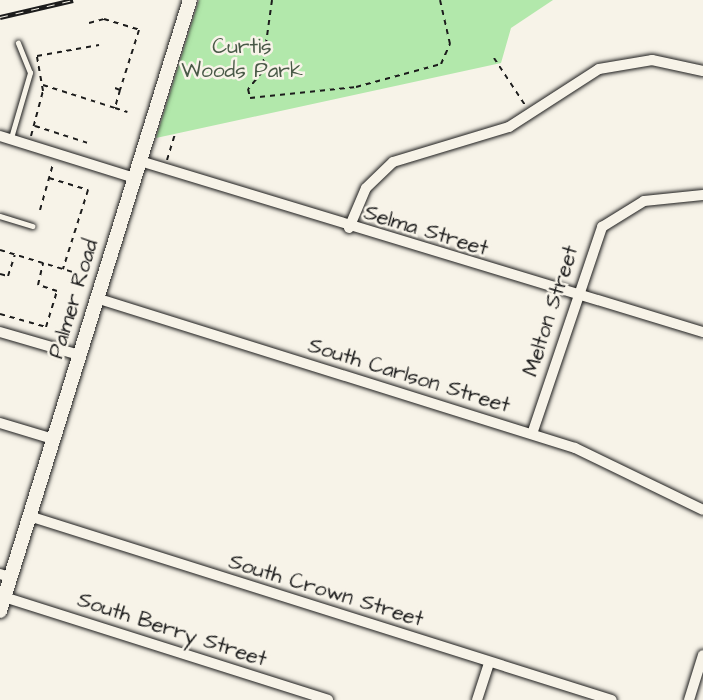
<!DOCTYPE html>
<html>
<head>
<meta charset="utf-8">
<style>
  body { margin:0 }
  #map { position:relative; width:703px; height:700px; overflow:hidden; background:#f7f3e8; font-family:"Architects Daughter",sans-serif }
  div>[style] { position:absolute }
  .green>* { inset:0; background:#b2e8ab }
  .path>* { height:2px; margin-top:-1px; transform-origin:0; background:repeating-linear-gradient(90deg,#1c1c1c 0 5px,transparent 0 10px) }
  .roads { filter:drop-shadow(0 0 2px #1c1c1c) drop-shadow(0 0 2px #1c1c1c) }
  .lane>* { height:4.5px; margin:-2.25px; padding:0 2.25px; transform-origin:2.25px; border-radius:2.25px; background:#f7f3e8 }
  .street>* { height:10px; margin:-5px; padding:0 5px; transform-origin:5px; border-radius:5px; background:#f7f3e8 }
  .secondary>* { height:14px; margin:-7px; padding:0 7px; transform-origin:7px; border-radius:7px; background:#f7f3e8 }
  .rail>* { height:5px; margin-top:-2.5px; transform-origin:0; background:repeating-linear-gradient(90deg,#f7f3e8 0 8px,#1c1c1c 0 16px); box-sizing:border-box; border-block:2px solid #1c1c1c }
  span { translate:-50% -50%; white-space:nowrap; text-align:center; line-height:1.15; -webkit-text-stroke:5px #f7f3e8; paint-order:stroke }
  .park-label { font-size:21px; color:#495947 }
  .street-label { font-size:21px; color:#1c1c1c }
</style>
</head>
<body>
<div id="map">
  <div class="green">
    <i style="clip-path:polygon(199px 0,553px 0,511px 28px,501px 63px,156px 138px)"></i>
  </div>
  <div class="path">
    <i style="left:272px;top:0;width:73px;rotate:97.9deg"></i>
    <i style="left:262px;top:72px;width:22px;rotate:129deg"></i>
    <i style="left:248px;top:89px;width:9px;rotate:77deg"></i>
    <i style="left:250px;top:98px;width:107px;rotate:-5.9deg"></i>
    <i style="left:356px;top:87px;width:88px;rotate:-15.1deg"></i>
    <i style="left:441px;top:64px;width:22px;rotate:-66deg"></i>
    <i style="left:450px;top:44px;width:45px;rotate:-102.8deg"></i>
    <i style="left:89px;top:23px;width:16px;rotate:-15deg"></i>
    <i style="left:104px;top:19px;width:37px;rotate:17deg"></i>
    <i style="left:139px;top:30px;width:63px;rotate:107.6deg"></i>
    <i style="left:494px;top:58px;width:56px;rotate:56.6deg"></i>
    <i style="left:43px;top:85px;width:76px;rotate:17.7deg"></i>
    <i style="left:115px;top:88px;width:5px;rotate:22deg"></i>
    <i style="left:120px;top:90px;width:19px;rotate:106deg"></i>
    <i style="left:115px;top:108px;width:13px;rotate:18deg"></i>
    <i style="left:35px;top:126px;width:56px;rotate:17.8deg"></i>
    <i style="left:31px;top:136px;width:47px;rotate:-75.1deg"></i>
    <i style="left:43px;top:91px;width:36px;rotate:-100deg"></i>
    <i style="left:37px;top:56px;width:63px;rotate:-10.1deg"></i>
    <i style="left:167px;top:160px;width:27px;rotate:-73deg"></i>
    <i style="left:49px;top:178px;width:41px;rotate:17.1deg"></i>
    <i style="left:88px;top:190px;width:83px;rotate:107.6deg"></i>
    <i style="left:40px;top:210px;width:48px;rotate:-74.2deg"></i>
    <i style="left:0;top:250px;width:79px;rotate:16.8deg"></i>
    <i style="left:0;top:274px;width:8px;rotate:14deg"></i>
    <i style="left:8px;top:276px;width:22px;rotate:-72deg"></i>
    <i style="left:0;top:314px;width:48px;rotate:15.8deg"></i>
    <i style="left:46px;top:327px;width:38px;rotate:-73deg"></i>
    <i style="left:57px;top:291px;width:20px;rotate:-162deg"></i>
    <i style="left:38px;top:285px;width:23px;rotate:-77deg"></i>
  </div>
  <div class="roads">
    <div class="lane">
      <i style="left:11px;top:138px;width:68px;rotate:-73.7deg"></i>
      <i style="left:30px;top:73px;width:32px;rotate:-112deg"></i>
      <i style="left:0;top:216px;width:34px;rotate:17deg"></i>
    </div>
    <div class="street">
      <i style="left:0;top:136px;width:141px;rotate:17.3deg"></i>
      <i style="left:140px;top:161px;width:588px;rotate:16.9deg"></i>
      <i style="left:349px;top:228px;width:43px;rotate:-67deg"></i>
      <i style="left:366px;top:188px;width:37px;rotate:-44deg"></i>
      <i style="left:393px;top:162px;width:121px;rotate:-16.8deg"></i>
      <i style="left:509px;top:127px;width:107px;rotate:-32.8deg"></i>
      <i style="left:599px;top:69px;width:54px;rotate:-9.6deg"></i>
      <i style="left:652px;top:60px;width:52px;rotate:12.2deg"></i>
      <i style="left:96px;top:298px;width:502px;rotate:17.39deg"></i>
      <i style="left:575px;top:448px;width:142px;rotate:25.8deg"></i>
      <i style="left:0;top:332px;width:82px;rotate:16.2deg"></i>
      <i style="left:0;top:423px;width:55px;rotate:16.8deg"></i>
      <i style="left:532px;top:434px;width:219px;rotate:-71.3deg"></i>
      <i style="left:602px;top:227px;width:49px;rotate:-31.8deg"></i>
      <i style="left:644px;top:201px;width:59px;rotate:-5.8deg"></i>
      <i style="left:29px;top:516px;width:611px;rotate:17.52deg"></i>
      <i style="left:0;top:574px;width:10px;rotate:17deg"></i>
      <i style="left:4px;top:597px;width:340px;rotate:17.6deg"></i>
      <i style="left:477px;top:700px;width:40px;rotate:-72deg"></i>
      <i style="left:689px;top:700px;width:47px;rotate:-72.7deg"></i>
    </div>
    <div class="secondary">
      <i style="left:0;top:611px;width:640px;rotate:-72.73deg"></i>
    </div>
  </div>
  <div class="rail">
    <i style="left:0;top:17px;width:75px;rotate:-13.1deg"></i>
  </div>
  <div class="park-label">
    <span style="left:242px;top:59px">Curtis<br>Woods Park</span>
  </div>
  <div class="street-label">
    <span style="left:426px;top:231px;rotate:17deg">Selma Street</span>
    <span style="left:74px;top:299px;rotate:-73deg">Palmer Road</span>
    <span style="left:551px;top:311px;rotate:-72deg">Melton Street</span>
    <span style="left:409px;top:376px;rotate:17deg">South Carlson Street</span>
    <span style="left:326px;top:591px;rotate:17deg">South Crown Street</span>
    <span style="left:172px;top:630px;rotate:18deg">South Berry Street</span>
  </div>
</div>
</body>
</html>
